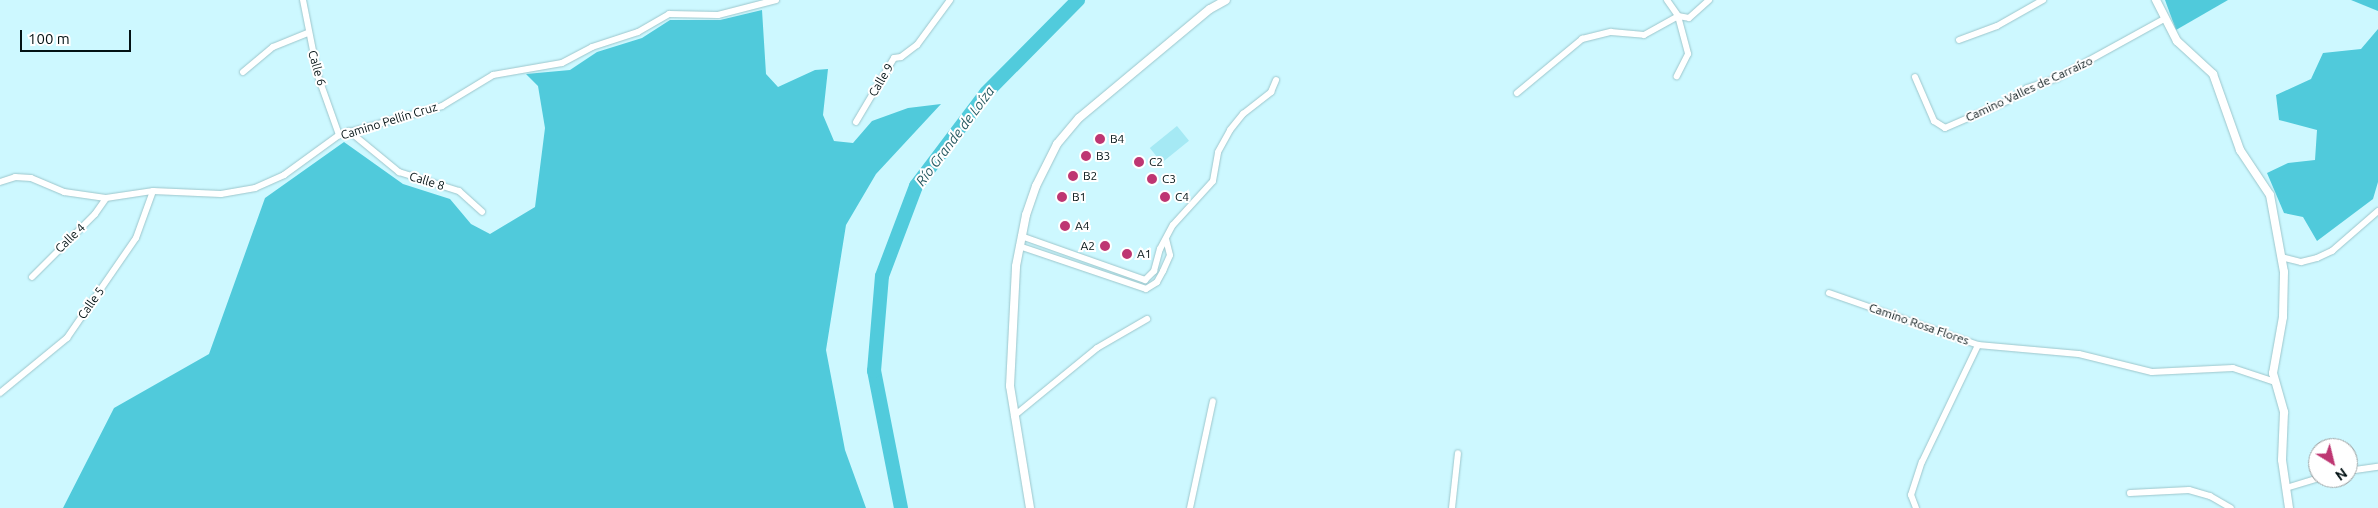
<!DOCTYPE html>
<html>
<head>
<meta charset="utf-8">
<style>
  body { margin:0 }
  #map { position:relative; width:2378px; height:508px; overflow:hidden; background:#cdf8ff; font-family:Ubuntu,sans-serif }
  div>[style] { position:absolute }
  .green>* { inset:0; background:#a5e9f4; transform-origin:0 0 }
  .forest>* { inset:0; background:#50cadb }
  .river>* { height:14px; margin:-7px; padding:0 7px; transform-origin:7px; border-radius:7px; background:#51cbdc }
  .roads { filter:drop-shadow(0 0 1px #9cc6cc) drop-shadow(0 0 1px #9cc6cc) }
  .minor>* { height:6px; margin:-3px; padding:0 3px; transform-origin:3px; border-radius:3px; background:#fff }
  .tertiary>* { height:8px; margin:-4px; padding:0 4px; transform-origin:4px; border-radius:4px; background:#fff }
  .dots>* { width:14px; height:14px; translate:-50% -50%; box-sizing:border-box; border:2px solid #fff; border-radius:50% }
  span { translate:-50% -50%; white-space:nowrap; text-align:center; line-height:1.15; -webkit-text-stroke:4px #fff; paint-order:stroke }
  .street-label { font-size:12px; color:#031214 }
  .poi-label { font-size:12px; color:#031214 }
  .left { translate:0 -50%; text-align:left }
  .right { translate:-100% -50%; text-align:right }
  .water-label { font-size:14px; color:#295c63; font-style:italic }
  .north { position:absolute; left:2308px; top:438px; width:50px; height:50px; box-sizing:border-box; background:#fff; border:1px solid #9aa0a1; border-radius:50%; rotate:144deg; font-size:14px; font-weight:700; line-height:20px; text-align:center; color:#031214 }
  .north::after { content:''; display:block; margin:auto; width:18px; height:22px; background:#be3672; clip-path:polygon(50% 0,100% 100%,50% 72%,0 100%) }
  .scale { position:absolute; left:20px; top:30px; width:111px; height:22px; box-sizing:border-box; border:2px solid #031214; border-top:0; padding-left:6px; font-size:15px; line-height:18px; white-space:nowrap; color:#031214; -webkit-text-stroke:4px #fff; paint-order:stroke }
</style>
</head>
<body>
<div id="map">
  <div class="green">
    <i style="left:1177px;top:126px;width:19px;height:35px;rotate:51deg"></i>
  </div>
  <div class="forest">
    <i style="clip-path:polygon(2165px 0,2228px 0,2176px 30px)"></i>
    <i style="clip-path:polygon(2351px 0,2378px 0,2378px 11px)"></i>
    <i style="clip-path:polygon(762px 10px,766px 74px,778px 87px,815px 70px,828px 69px,823px 115px,834px 141px,853px 143px,872px 121px,908px 108px,941px 104px,876px 174px,846px 225px,826px 350px,845px 450px,866px 508px,63px 508px,114px 408px,209px 354px,265px 198px,344px 142px,403px 184px,450px 199px,471px 224px,490px 234px,535px 207px,545px 128px,538px 86px,526px 74px,570px 70px,597px 52px,642px 38px,670px 20px,720px 20px)"></i>
    <i style="clip-path:polygon(2378px 29px,2378px 182px,2373px 199px,2317px 241px,2303px 217px,2284px 213px,2267px 173px,2288px 163px,2315px 160px,2317px 130px,2279px 120px,2276px 95px,2311px 79px,2323px 53px,2361px 49px)"></i>
  </div>
  <div class="river">
    <i style="left:901px;top:508px;width:140px;rotate:-101.1deg"></i>
    <i style="left:874px;top:371px;width:95px;rotate:-85.2deg"></i>
    <i style="left:882px;top:276px;width:96px;rotate:-69.3deg"></i>
    <i style="left:916px;top:186px;width:116px;rotate:-53deg"></i>
    <i style="left:986px;top:93px;width:131px;rotate:-45.3deg"></i>
  </div>
  <div class="roads">
    <div class="minor">
      <i style="left:303px;top:0;width:77px;rotate:78.8deg"></i>
      <i style="left:318px;top:76px;width:63px;rotate:70.4deg"></i>
      <i style="left:1667px;top:0;width:19px;rotate:55deg"></i>
      <i style="left:1678px;top:16px;width:39px;rotate:75deg"></i>
      <i style="left:1688px;top:54px;width:25px;rotate:117deg"></i>
      <i style="left:1678px;top:16px;width:11px;rotate:10deg"></i>
      <i style="left:1689px;top:18px;width:27px;rotate:-42deg"></i>
      <i style="left:1959px;top:40px;width:40px;rotate:-20.2deg"></i>
      <i style="left:1997px;top:26px;width:53px;rotate:-29.5deg"></i>
      <i style="left:243px;top:72px;width:39px;rotate:-40deg"></i>
      <i style="left:273px;top:47px;width:37px;rotate:-22deg"></i>
      <i style="left:1915px;top:77px;width:48px;rotate:66.6deg"></i>
      <i style="left:1934px;top:121px;width:13px;rotate:32deg"></i>
      <i style="left:1945px;top:128px;width:68px;rotate:-23.5deg"></i>
      <i style="left:2007px;top:101px;width:24px;rotate:-33deg"></i>
      <i style="left:2027px;top:88px;width:32px;rotate:-18deg"></i>
      <i style="left:2057px;top:78px;width:122px;rotate:-28.9deg"></i>
      <i style="left:1517px;top:93px;width:85px;rotate:-39.7deg"></i>
      <i style="left:1582px;top:39px;width:30px;rotate:-14deg"></i>
      <i style="left:1611px;top:32px;width:33px;rotate:5deg"></i>
      <i style="left:1644px;top:35px;width:39px;rotate:-29deg"></i>
      <i style="left:856px;top:122px;width:74px;rotate:-59.3deg"></i>
      <i style="left:894px;top:58px;width:7px;rotate:-8deg"></i>
      <i style="left:901px;top:57px;width:20px;rotate:-37deg"></i>
      <i style="left:917px;top:45px;width:56px;rotate:-53.7deg"></i>
      <i style="left:349px;top:131px;width:65px;rotate:39.4deg"></i>
      <i style="left:399px;top:172px;width:63px;rotate:17.6deg"></i>
      <i style="left:459px;top:191px;width:31px;rotate:42deg"></i>
      <i style="left:0;top:182px;width:16px;rotate:-18deg"></i>
      <i style="left:15px;top:177px;width:16px;rotate:4deg"></i>
      <i style="left:31px;top:178px;width:36px;rotate:23deg"></i>
      <i style="left:64px;top:192px;width:42px;rotate:8.1deg"></i>
      <i style="left:106px;top:198px;width:48px;rotate:-8.5deg"></i>
      <i style="left:153px;top:191px;width:68px;rotate:2.5deg"></i>
      <i style="left:221px;top:194px;width:35px;rotate:-10deg"></i>
      <i style="left:255px;top:188px;width:32px;rotate:-24deg"></i>
      <i style="left:284px;top:175px;width:68px;rotate:-36deg"></i>
      <i style="left:339px;top:135px;width:107px;rotate:-15.7deg"></i>
      <i style="left:442px;top:106px;width:60px;rotate:-31.3deg"></i>
      <i style="left:493px;top:75px;width:70px;rotate:-9.9deg"></i>
      <i style="left:562px;top:63px;width:34px;rotate:-28deg"></i>
      <i style="left:592px;top:47px;width:48px;rotate:-18.1deg"></i>
      <i style="left:638px;top:32px;width:36px;rotate:-30deg"></i>
      <i style="left:669px;top:14px;width:49px;rotate:1.2deg"></i>
      <i style="left:718px;top:15px;width:60px;rotate:-14.5deg"></i>
      <i style="left:1021px;top:236px;width:132px;rotate:19.5deg"></i>
      <i style="left:1145px;top:280px;width:13px;rotate:-45deg"></i>
      <i style="left:1154px;top:271px;width:23px;rotate:-75deg"></i>
      <i style="left:1160px;top:249px;width:27px;rotate:-62deg"></i>
      <i style="left:1173px;top:225px;width:59px;rotate:-47.7deg"></i>
      <i style="left:1213px;top:181px;width:29px;rotate:-80deg"></i>
      <i style="left:1218px;top:152px;width:25px;rotate:-61deg"></i>
      <i style="left:1230px;top:130px;width:21px;rotate:-51deg"></i>
      <i style="left:1243px;top:114px;width:36px;rotate:-38deg"></i>
      <i style="left:1271px;top:92px;width:13px;rotate:-67deg"></i>
      <i style="left:1019px;top:246px;width:134px;rotate:18.7deg"></i>
      <i style="left:1146px;top:289px;width:13px;rotate:-32deg"></i>
      <i style="left:1157px;top:282px;width:13px;rotate:-61deg"></i>
      <i style="left:1163px;top:271px;width:17px;rotate:-66deg"></i>
      <i style="left:1170px;top:255px;width:16px;rotate:-104deg"></i>
      <i style="left:2281px;top:257px;width:21px;rotate:14deg"></i>
      <i style="left:2301px;top:262px;width:16px;rotate:-14deg"></i>
      <i style="left:2317px;top:258px;width:17px;rotate:-25deg"></i>
      <i style="left:2332px;top:251px;width:61px;rotate:-41deg"></i>
      <i style="left:32px;top:277px;width:89px;rotate:-45deg"></i>
      <i style="left:95px;top:214px;width:19px;rotate:-55deg"></i>
      <i style="left:1829px;top:293px;width:158px;rotate:19.2deg"></i>
      <i style="left:1978px;top:345px;width:101px;rotate:5.1deg"></i>
      <i style="left:2079px;top:354px;width:75px;rotate:13.9deg"></i>
      <i style="left:2152px;top:372px;width:81px;rotate:-2.8deg"></i>
      <i style="left:2233px;top:368px;width:44px;rotate:18.4deg"></i>
      <i style="left:0;top:393px;width:87px;rotate:-39.4deg"></i>
      <i style="left:67px;top:338px;width:121px;rotate:-55.4deg"></i>
      <i style="left:136px;top:238px;width:50px;rotate:-70.1deg"></i>
      <i style="left:1014px;top:416px;width:107px;rotate:-39.3deg"></i>
      <i style="left:1097px;top:348px;width:58px;rotate:-30.1deg"></i>
      <i style="left:2348px;top:471px;width:30px;rotate:-8deg"></i>
      <i style="left:2286px;top:488px;width:34px;rotate:-17deg"></i>
      <i style="left:2130px;top:493px;width:59px;rotate:-2.9deg"></i>
      <i style="left:2189px;top:490px;width:22px;rotate:16deg"></i>
      <i style="left:2210px;top:496px;width:24px;rotate:30deg"></i>
      <i style="left:1190px;top:508px;width:109px;rotate:-77.9deg"></i>
      <i style="left:1452px;top:508px;width:55px;rotate:-83.8deg"></i>
      <i style="left:1916px;top:508px;width:14px;rotate:-111deg"></i>
      <i style="left:1911px;top:495px;width:35px;rotate:-72deg"></i>
      <i style="left:1922px;top:462px;width:130px;rotate:-64.4deg"></i>
    </div>
    <div class="tertiary">
      <i style="left:2156px;top:0;width:46px;rotate:62.9deg"></i>
      <i style="left:2177px;top:41px;width:49px;rotate:42.5deg"></i>
      <i style="left:2213px;top:74px;width:81px;rotate:70.4deg"></i>
      <i style="left:2240px;top:150px;width:54px;rotate:56.3deg"></i>
      <i style="left:2270px;top:195px;width:78px;rotate:79.7deg"></i>
      <i style="left:2284px;top:272px;width:45px;rotate:91.3deg"></i>
      <i style="left:2283px;top:317px;width:57px;rotate:100.1deg"></i>
      <i style="left:2273px;top:373px;width:41px;rotate:74.2deg"></i>
      <i style="left:2284px;top:412px;width:48px;rotate:92.4deg"></i>
      <i style="left:2282px;top:460px;width:49px;rotate:81.7deg"></i>
      <i style="left:1030px;top:508px;width:124px;rotate:-99.3deg"></i>
      <i style="left:1010px;top:386px;width:120px;rotate:-87.1deg"></i>
      <i style="left:1016px;top:266px;width:52px;rotate:-78.9deg"></i>
      <i style="left:1026px;top:215px;width:31px;rotate:-71deg"></i>
      <i style="left:1036px;top:186px;width:47px;rotate:-63.4deg"></i>
      <i style="left:1057px;top:144px;width:34px;rotate:-50deg"></i>
      <i style="left:1079px;top:118px;width:170px;rotate:-39.8deg"></i>
      <i style="left:1210px;top:9px;width:18px;rotate:-29deg"></i>
    </div>
  </div>
  <div class="dots">
    <i style="left:1100px;top:139px;background:#be3672"></i>
    <i style="left:1086px;top:156px;background:#be3672"></i>
    <i style="left:1139px;top:162px;background:#be3672"></i>
    <i style="left:1073px;top:176px;background:#be3672"></i>
    <i style="left:1152px;top:179px;background:#be3672"></i>
    <i style="left:1062px;top:197px;background:#be3672"></i>
    <i style="left:1165px;top:197px;background:#be3672"></i>
    <i style="left:1065px;top:226px;background:#be3672"></i>
    <i style="left:1105px;top:246px;background:#be3672"></i>
    <i style="left:1127px;top:254px;background:#be3672"></i>
  </div>
  <div class="street-label">
    <span style="left:317px;top:68px;rotate:74deg">Calle 6</span>
    <span style="left:881px;top:80px;rotate:-59deg">Calle 9</span>
    <span style="left:2029px;top:89px;rotate:-25deg">Camino Valles de Carraízo</span>
    <span style="left:389px;top:121px;rotate:-17deg">Camino Pellín Cruz</span>
    <span style="left:427px;top:181px;rotate:17deg">Calle 8</span>
    <span style="left:70px;top:238px;rotate:-44deg">Calle 4</span>
    <span style="left:91px;top:303px;rotate:-55deg">Calle 5</span>
    <span style="left:1919px;top:324px;rotate:19deg">Camino Rosa Flores</span>
  </div>
  <div class="poi-label">
    <span class="left" style="left:1110px;top:139px">B4</span>
    <span class="left" style="left:1096px;top:156px">B3</span>
    <span class="left" style="left:1149px;top:162px">C2</span>
    <span class="left" style="left:1083px;top:176px">B2</span>
    <span class="left" style="left:1162px;top:179px">C3</span>
    <span class="left" style="left:1072px;top:197px">B1</span>
    <span class="left" style="left:1175px;top:197px">C4</span>
    <span class="left" style="left:1075px;top:226px">A4</span>
    <span class="right" style="left:1095px;top:246px">A2</span>
    <span class="left" style="left:1137px;top:254px">A1</span>
  </div>
  <div class="water-label">
    <span style="left:955px;top:136px;rotate:-53deg">Río Grande de Loíza</span>
  </div>
  <div class="north">N</div>
  <div class="scale">100 m</div>
</div>
</body>
</html>
